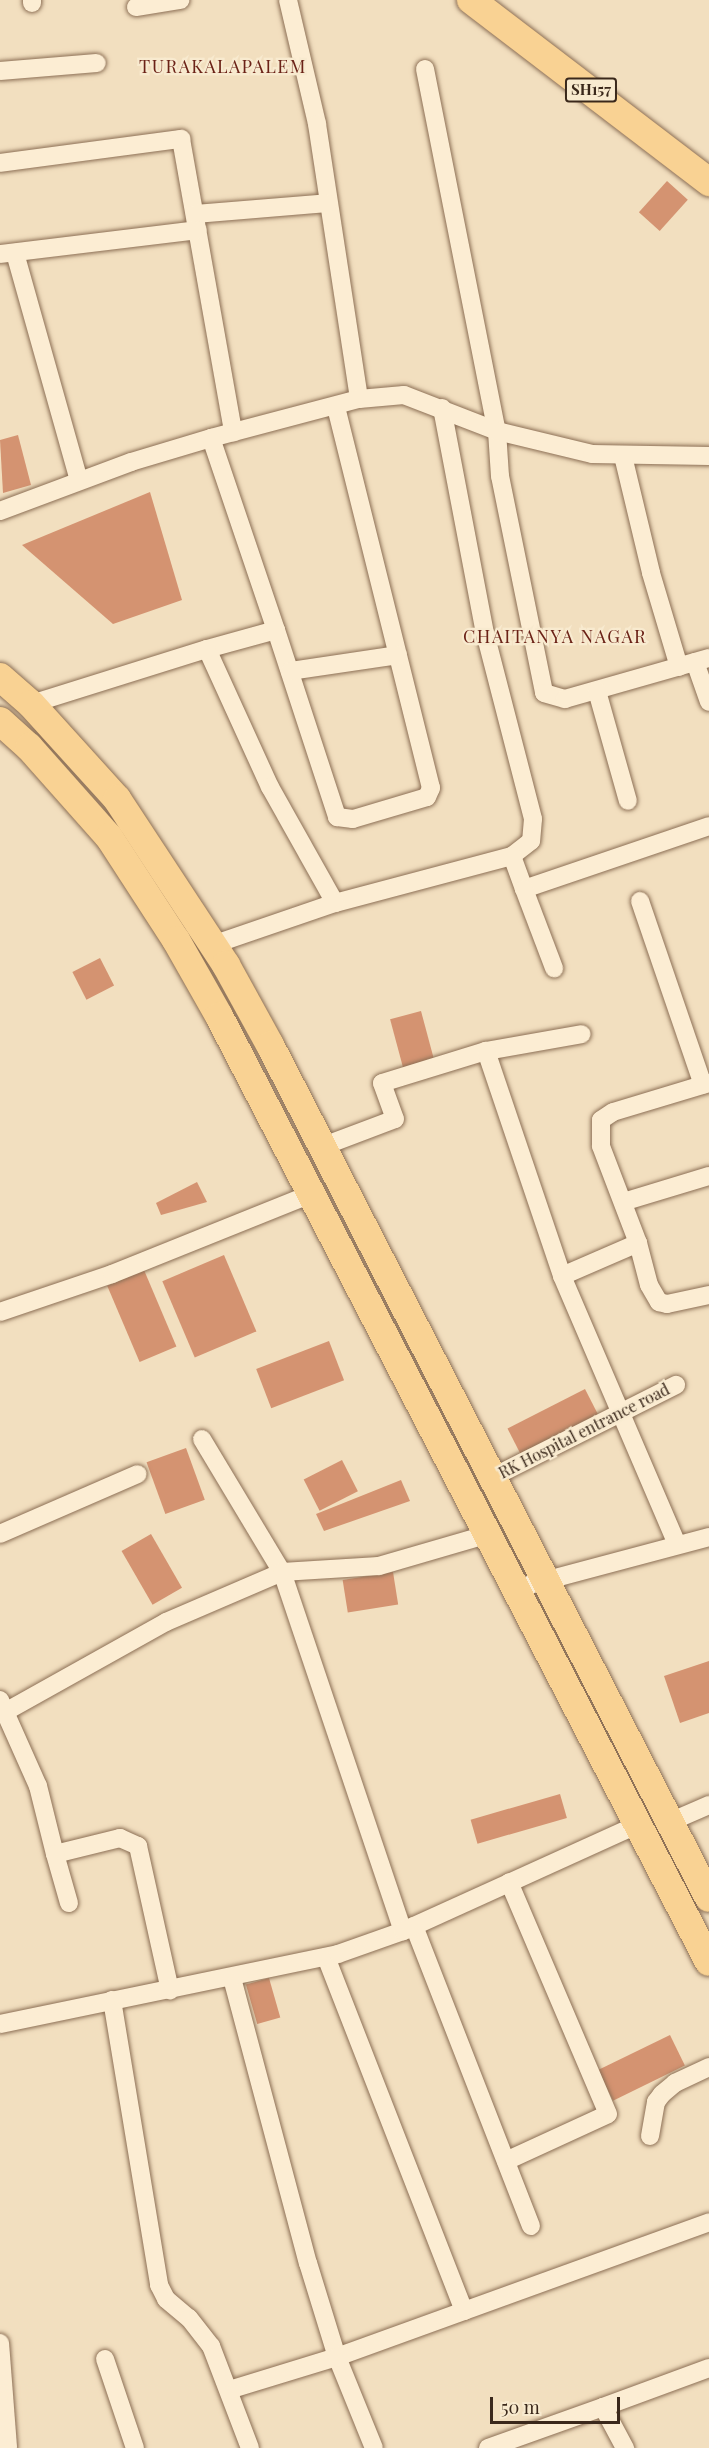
<!DOCTYPE html>
<html>
<head>
<meta charset="utf-8">
<style>
  body { margin:0 }
  #map { position:relative; width:709px; height:2448px; overflow:hidden; background:#f2dfbf; font-family:"Playfair Display",serif }
  div>[style] { position:absolute }
  .building>* { inset:0; background:#d49371; transform-origin:0 0 }
  .roads { filter:drop-shadow(0 0 2px #8c6f55) drop-shadow(0 0 2px #8c6f55) }
  .minor>* { height:18px; margin:-9px; padding:0 9px; transform-origin:9px; border-radius:9px; background:#fcedd3 }
  .primary>* { height:28px; margin:-14px; padding:0 14px; transform-origin:14px; border-radius:14px; background:#f9d293 }
  span { translate:-50% -50%; white-space:nowrap; text-align:center; line-height:1.15; -webkit-text-stroke:4.5px #f8eacf; paint-order:stroke }
  .shield-label span { padding:2px 4px; background:#f8eacf; border:2px solid; border-radius:4px; -webkit-text-stroke-width:0 }
  .shield-label { font-size:15px; color:#3a281b; font-weight:700 }
  .street-label { font-size:16px; color:#3a281b }
  .neighbourhood-label { font-size:18px; color:#6b2217; letter-spacing:1.5px }
  .scale { position:absolute; left:490px; top:2397px; width:130px; height:27px; box-sizing:border-box; border:3px solid #3a281b; border-top:0; padding-left:8px; font-size:18px; line-height:21px; white-space:nowrap; color:#3a281b; -webkit-text-stroke:4px #f8eacf; paint-order:stroke }
</style>
</head>
<body>
<div id="map">
  <div class="building">
    <i style="left:667px;top:181px;width:28px;height:42px;rotate:42deg"></i>
    <i style="clip-path:polygon(18px 435px,31px 485px,3px 493px,0 440px)"></i>
    <i style="clip-path:polygon(150px 492px,182px 600px,113px 624px,22px 545px)"></i>
    <i style="left:100px;top:958px;width:31px;height:31px;rotate:63deg"></i>
    <i style="left:421px;top:1011px;width:57px;height:32px;rotate:75deg"></i>
    <i style="clip-path:polygon(197px 1182px,207px 1202px,161px 1215px,156px 1203px)"></i>
    <i style="left:224px;top:1255px;width:83px;height:67px;rotate:67deg"></i>
    <i style="left:144px;top:1270px;width:83px;height:40px;rotate:67deg"></i>
    <i style="left:329px;top:1341px;width:42px;height:78px;rotate:69deg"></i>
    <i style="left:585px;top:1389px;width:31px;height:87px;rotate:63deg"></i>
    <i style="left:186px;top:1448px;width:55px;height:42px;rotate:70deg"></i>
    <i style="left:342px;top:1460px;width:35px;height:43px;rotate:63deg"></i>
    <i style="clip-path:polygon(401px 1480px,410px 1501px,324px 1531px,316px 1514px)"></i>
    <i style="left:151px;top:1534px;width:62px;height:34px;rotate:60deg"></i>
    <i style="left:393px;top:1572px;width:33px;height:51px;rotate:81deg"></i>
    <i style="clip-path:polygon(709px 1661px,709px 1713px,680px 1723px,664px 1676px)"></i>
    <i style="left:560px;top:1794px;width:25px;height:93px;rotate:74deg"></i>
    <i style="left:269px;top:1978px;width:41px;height:24px;rotate:74deg"></i>
    <i style="left:670px;top:2035px;width:34px;height:80px;rotate:64deg"></i>
  </div>
  <div class="roads">
    <div class="minor">
      <i style="left:32px;top:0;width:3px;rotate:90deg"></i>
      <i style="left:288px;top:0;width:127px;rotate:76.8deg"></i>
      <i style="left:317px;top:124px;width:278px;rotate:81.3deg"></i>
      <i style="left:136px;top:7px;width:45px;rotate:-9deg"></i>
      <i style="left:425px;top:69px;width:369px;rotate:78.8deg"></i>
      <i style="left:497px;top:431px;width:45px;rotate:86.2deg"></i>
      <i style="left:500px;top:476px;width:221px;rotate:78.5deg"></i>
      <i style="left:544px;top:693px;width:22px;rotate:16deg"></i>
      <i style="left:565px;top:699px;width:150px;rotate:-15.9deg"></i>
      <i style="left:0;top:71px;width:97px;rotate:-4.7deg"></i>
      <i style="left:0;top:163px;width:183px;rotate:-7.6deg"></i>
      <i style="left:181px;top:139px;width:298px;rotate:79.9deg"></i>
      <i style="left:195px;top:214px;width:133px;rotate:-4.7deg"></i>
      <i style="left:15px;top:253px;width:236px;rotate:74.3deg"></i>
      <i style="left:0;top:254px;width:199px;rotate:-6.9deg"></i>
      <i style="left:442px;top:408px;width:229px;rotate:79.2deg"></i>
      <i style="left:485px;top:633px;width:192px;rotate:75.5deg"></i>
      <i style="left:533px;top:819px;width:22px;rotate:95deg"></i>
      <i style="left:531px;top:841px;width:24px;rotate:142deg"></i>
      <i style="left:211px;top:438px;width:153px;rotate:-14.8deg"></i>
      <i style="left:359px;top:399px;width:45px;rotate:-5.1deg"></i>
      <i style="left:404px;top:395px;width:100px;rotate:21.2deg"></i>
      <i style="left:497px;top:431px;width:98px;rotate:13.6deg"></i>
      <i style="left:592px;top:454px;width:117px;rotate:1deg"></i>
      <i style="left:623px;top:456px;width:120px;rotate:76.5deg"></i>
      <i style="left:651px;top:573px;width:98px;rotate:73.4deg"></i>
      <i style="left:0;top:511px;width:140px;rotate:-20.5deg"></i>
      <i style="left:131px;top:462px;width:84px;rotate:-16.7deg"></i>
      <i style="left:211px;top:438px;width:203px;rotate:71.3deg"></i>
      <i style="left:276px;top:630px;width:72px;rotate:164.6deg"></i>
      <i style="left:207px;top:649px;width:152px;rotate:65.5deg"></i>
      <i style="left:270px;top:787px;width:133px;rotate:60.7deg"></i>
      <i style="left:335px;top:903px;width:183px;rotate:-14.9deg"></i>
      <i style="left:512px;top:856px;width:35px;rotate:70deg"></i>
      <i style="left:524px;top:889px;width:195px;rotate:-18.8deg"></i>
      <i style="left:276px;top:630px;width:197px;rotate:71.9deg"></i>
      <i style="left:337px;top:817px;width:16px;rotate:7deg"></i>
      <i style="left:353px;top:819px;width:77px;rotate:-16.6deg"></i>
      <i style="left:427px;top:797px;width:10px;rotate:-66deg"></i>
      <i style="left:431px;top:788px;width:394px;rotate:-104deg"></i>
      <i style="left:695px;top:662px;width:42px;rotate:70.7deg"></i>
      <i style="left:290px;top:671px;width:109px;rotate:-8.4deg"></i>
      <i style="left:597px;top:691px;width:114px;rotate:74.3deg"></i>
      <i style="left:31px;top:704px;width:184px;rotate:-17.4deg"></i>
      <i style="left:524px;top:889px;width:85px;rotate:69.2deg"></i>
      <i style="left:640px;top:901px;width:194px;rotate:71.1deg"></i>
      <i style="left:212px;top:945px;width:130px;rotate:-18.9deg"></i>
      <i style="left:486px;top:1051px;width:97px;rotate:-10deg"></i>
      <i style="left:321px;top:1147px;width:79px;rotate:-20.7deg"></i>
      <i style="left:395px;top:1119px;width:38px;rotate:-110deg"></i>
      <i style="left:382px;top:1083px;width:109px;rotate:-17.1deg"></i>
      <i style="left:486px;top:1051px;width:237px;rotate:71.3deg"></i>
      <i style="left:562px;top:1276px;width:83px;rotate:-23.5deg"></i>
      <i style="left:638px;top:1243px;width:43px;rotate:75.3deg"></i>
      <i style="left:649px;top:1285px;width:20px;rotate:60deg"></i>
      <i style="left:659px;top:1302px;width:8px;rotate:14deg"></i>
      <i style="left:667px;top:1304px;width:43px;rotate:-12.1deg"></i>
      <i style="left:623px;top:1202px;width:90px;rotate:-16.8deg"></i>
      <i style="left:638px;top:1243px;width:104px;rotate:-110.9deg"></i>
      <i style="left:601px;top:1146px;width:26px;rotate:-90deg"></i>
      <i style="left:601px;top:1120px;width:14px;rotate:-34deg"></i>
      <i style="left:613px;top:1112px;width:100px;rotate:-16.8deg"></i>
      <i style="left:562px;top:1276px;width:292px;rotate:66.8deg"></i>
      <i style="left:0;top:1312px;width:118px;rotate:-18.7deg"></i>
      <i style="left:112px;top:1274px;width:214px;rotate:-21.9deg"></i>
      <i style="left:202px;top:1439px;width:155px;rotate:59deg"></i>
      <i style="left:282px;top:1572px;width:379px;rotate:71.4deg"></i>
      <i style="left:493px;top:1477px;width:205px;rotate:-26.7deg"></i>
      <i style="left:0;top:1534px;width:150px;rotate:-23.5deg"></i>
      <i style="left:514px;top:1589px;width:202px;rotate:-14.9deg"></i>
      <i style="left:0;top:1700px;width:13px;rotate:67deg"></i>
      <i style="left:5px;top:1712px;width:184px;rotate:-29.2deg"></i>
      <i style="left:166px;top:1622px;width:126px;rotate:-23.3deg"></i>
      <i style="left:282px;top:1572px;width:97px;rotate:-3.5deg"></i>
      <i style="left:379px;top:1566px;width:115px;rotate:-16.2deg"></i>
      <i style="left:5px;top:1712px;width:81px;rotate:66deg"></i>
      <i style="left:38px;top:1786px;width:70px;rotate:76deg"></i>
      <i style="left:55px;top:1854px;width:67px;rotate:-13.8deg"></i>
      <i style="left:120px;top:1838px;width:20px;rotate:24deg"></i>
      <i style="left:138px;top:1846px;width:148px;rotate:77.5deg"></i>
      <i style="left:670px;top:1822px;width:43px;rotate:-23.6deg"></i>
      <i style="left:55px;top:1854px;width:51px;rotate:74.1deg"></i>
      <i style="left:414px;top:1926px;width:322px;rotate:68.7deg"></i>
      <i style="left:326px;top:1957px;width:380px;rotate:68.7deg"></i>
      <i style="left:232px;top:1978px;width:295px;rotate:75.1deg"></i>
      <i style="left:308px;top:2263px;width:98px;rotate:72.9deg"></i>
      <i style="left:337px;top:2357px;width:98px;rotate:67.9deg"></i>
      <i style="left:112px;top:2000px;width:289px;rotate:80.6deg"></i>
      <i style="left:159px;top:2285px;width:16px;rotate:63deg"></i>
      <i style="left:166px;top:2299px;width:30px;rotate:40deg"></i>
      <i style="left:189px;top:2318px;width:36px;rotate:52deg"></i>
      <i style="left:211px;top:2346px;width:109px;rotate:69.1deg"></i>
      <i style="left:0;top:2024px;width:345px;rotate:-11.7deg"></i>
      <i style="left:338px;top:1954px;width:69px;rotate:-19.5deg"></i>
      <i style="left:403px;top:1931px;width:257px;rotate:-24.4deg"></i>
      <i style="left:650px;top:2136px;width:35px;rotate:-80deg"></i>
      <i style="left:656px;top:2102px;width:10px;rotate:-53deg"></i>
      <i style="left:662px;top:2094px;width:17px;rotate:-40deg"></i>
      <i style="left:675px;top:2083px;width:38px;rotate:-25deg"></i>
      <i style="left:506px;top:2161px;width:112px;rotate:-24.7deg"></i>
      <i style="left:608px;top:2114px;width:252px;rotate:-113.1deg"></i>
      <i style="left:0;top:2343px;width:105px;rotate:85.6deg"></i>
      <i style="left:105px;top:2359px;width:94px;rotate:71.4deg"></i>
      <i style="left:229px;top:2390px;width:113px;rotate:-17deg"></i>
      <i style="left:337px;top:2357px;width:396px;rotate:-19.9deg"></i>
      <i style="left:603px;top:2407px;width:113px;rotate:-20.2deg"></i>
      <i style="left:488px;top:2448px;width:122px;rotate:-19.6deg"></i>
      <i style="left:603px;top:2407px;width:47px;rotate:61.8deg"></i>
    </div>
    <div class="primary">
      <i style="left:471px;top:0;width:300px;rotate:37.4deg"></i>
      <i style="left:0;top:677px;width:41px;rotate:41.1deg"></i>
      <i style="left:31px;top:704px;width:128px;rotate:47.8deg"></i>
      <i style="left:117px;top:799px;width:199px;rotate:56.7deg"></i>
      <i style="left:226px;top:965px;width:91px;rotate:61.2deg"></i>
      <i style="left:270px;top:1045px;width:959px;rotate:62.77deg"></i>
      <i style="left:0;top:721px;width:39px;rotate:42deg"></i>
      <i style="left:29px;top:747px;width:120px;rotate:48.4deg"></i>
      <i style="left:109px;top:837px;width:123px;rotate:57deg"></i>
      <i style="left:176px;top:940px;width:87px;rotate:60.5deg"></i>
      <i style="left:219px;top:1016px;width:1065px;rotate:62.62deg"></i>
    </div>
  </div>
  <div class="shield-label">
    <span style="left:591px;top:90px">SH157</span>
  </div>
  <div class="street-label">
    <span style="left:584px;top:1431px;rotate:-27deg">RK Hospital entrance road</span>
  </div>
  <div class="neighbourhood-label">
    <span style="left:223px;top:66px">TURAKALAPALEM</span>
    <span style="left:555px;top:636px">CHAITANYA NAGAR</span>
  </div>
  <div class="scale">50 m</div>
</div>
</body>
</html>
